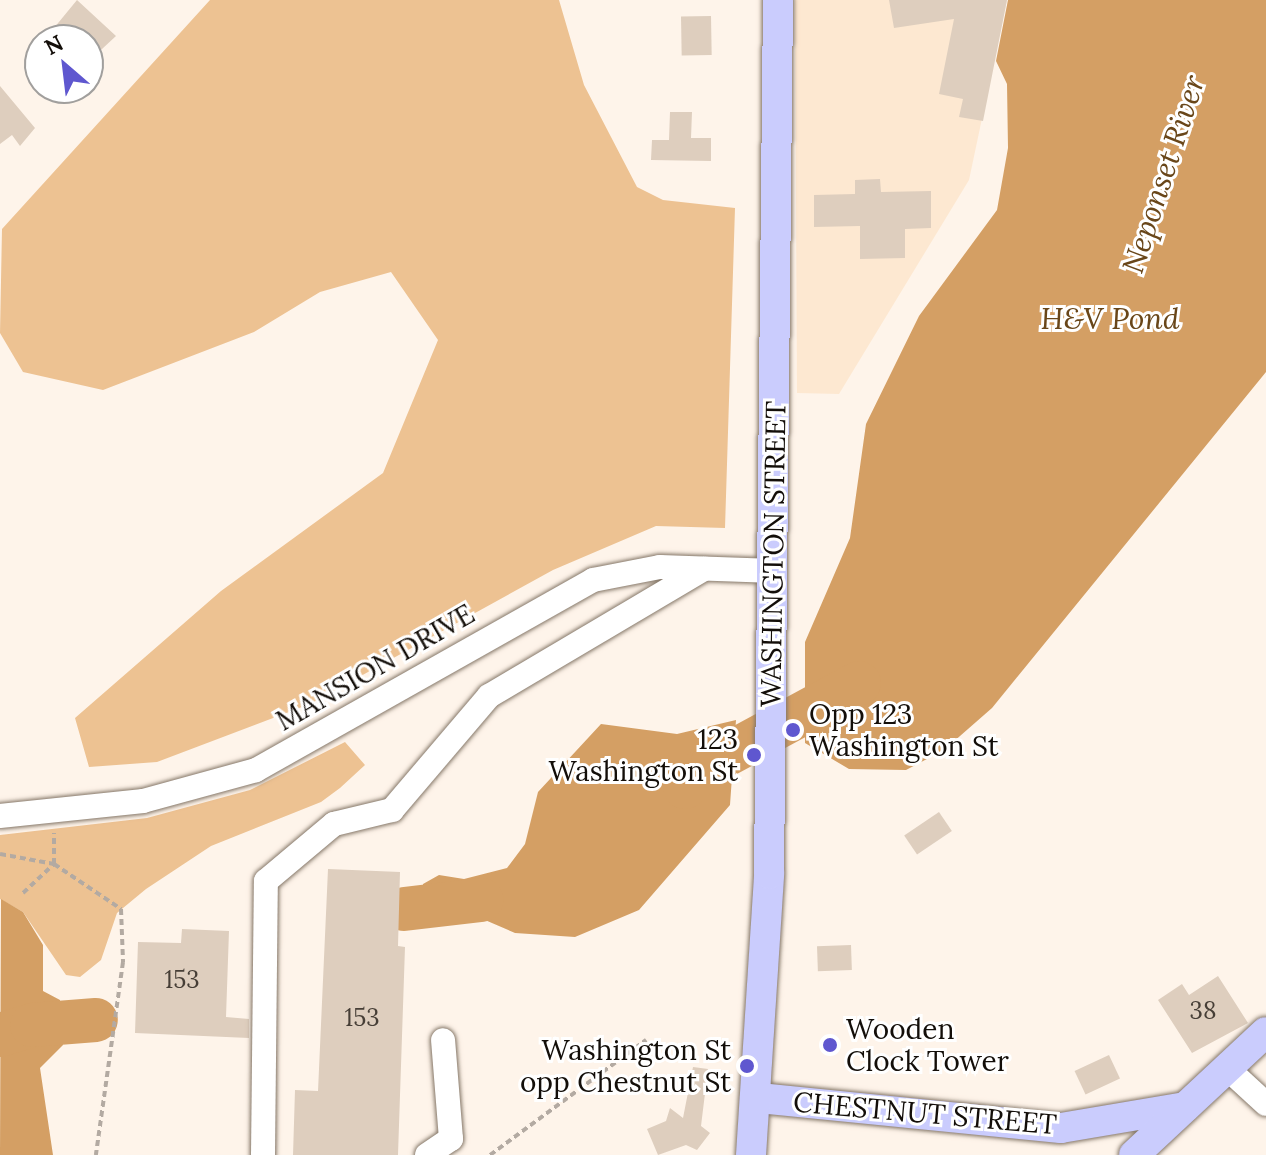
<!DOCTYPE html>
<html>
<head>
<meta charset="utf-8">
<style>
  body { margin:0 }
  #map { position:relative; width:1266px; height:1155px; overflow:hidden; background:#fef4ea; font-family:Lora,serif }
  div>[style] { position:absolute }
  .built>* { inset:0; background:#fde8d1 }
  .green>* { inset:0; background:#edc292 }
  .water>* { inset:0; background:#d49f64 }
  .river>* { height:44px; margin:-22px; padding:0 22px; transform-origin:22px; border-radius:22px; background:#d49f64 }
  .building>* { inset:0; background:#decebe; transform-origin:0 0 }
  .path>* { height:4px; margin-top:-2px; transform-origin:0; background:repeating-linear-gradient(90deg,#b3aaa2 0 6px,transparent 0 10px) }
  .roads { filter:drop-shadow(0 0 2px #857768) drop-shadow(0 0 2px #857768) }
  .minor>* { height:24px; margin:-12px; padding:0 12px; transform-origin:12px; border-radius:12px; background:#fff }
  .major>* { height:30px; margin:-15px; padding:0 15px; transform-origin:15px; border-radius:15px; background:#caccfd }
  .dots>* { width:22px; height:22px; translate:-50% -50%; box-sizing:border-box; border:4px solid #fff; border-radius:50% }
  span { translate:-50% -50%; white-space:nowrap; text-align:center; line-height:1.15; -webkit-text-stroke:6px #fff; paint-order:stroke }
  .number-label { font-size:24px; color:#463e36 }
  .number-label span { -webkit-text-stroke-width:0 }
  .street-label { font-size:28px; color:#130e09 }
  .poi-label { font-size:28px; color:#130e09 }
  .left { translate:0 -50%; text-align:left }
  .right { translate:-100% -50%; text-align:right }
  .water-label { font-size:30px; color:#694619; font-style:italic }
  .north { position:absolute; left:24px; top:24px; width:80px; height:80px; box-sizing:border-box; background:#fff; border:2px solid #a19f9d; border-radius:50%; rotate:332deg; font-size:22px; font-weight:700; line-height:32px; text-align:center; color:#130e09 }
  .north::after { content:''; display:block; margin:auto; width:28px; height:36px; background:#5f57cf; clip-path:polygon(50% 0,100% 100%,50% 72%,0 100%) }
</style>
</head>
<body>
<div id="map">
  <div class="built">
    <i style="clip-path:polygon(795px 0,1007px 0,969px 180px,839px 394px,797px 393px)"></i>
  </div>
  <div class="green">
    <i style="clip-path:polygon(210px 0,559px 0,584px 85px,637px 187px,663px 200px,735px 208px,725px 528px,656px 526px,553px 570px,310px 704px,157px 762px,89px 767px,75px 718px,221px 591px,383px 473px,438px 340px,391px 272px,320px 292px,254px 332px,103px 390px,23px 372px,0 333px,2px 229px)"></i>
    <i style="clip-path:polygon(345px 742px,365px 765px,340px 788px,321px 802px,211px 846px,146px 889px,117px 913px,101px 960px,80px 977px,66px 975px,23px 912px,0 899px,0 835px,147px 818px,250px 790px)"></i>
  </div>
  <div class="water">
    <i style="clip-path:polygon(1008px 0,1266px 0,1266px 372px,992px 708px,944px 750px,906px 770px,849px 769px,805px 743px,805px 642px,850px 538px,866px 424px,919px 316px,997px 210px,1008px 148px,1007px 84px,996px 61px)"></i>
    <i style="clip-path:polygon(736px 720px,730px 805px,639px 910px,575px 937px,515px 933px,464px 911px,422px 928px,423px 884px,439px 875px,464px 879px,507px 868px,525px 844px,538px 792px,601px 724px,677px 734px)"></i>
    <i style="clip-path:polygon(1px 899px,23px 912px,43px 945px,43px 991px,60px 1000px,63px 1045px,40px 1068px,53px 1155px,0 1155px)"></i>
  </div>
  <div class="river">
    <i style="left:685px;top:787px;width:38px;rotate:-42deg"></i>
    <i style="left:713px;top:762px;width:166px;rotate:-28.4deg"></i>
    <i style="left:404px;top:909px;width:78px;rotate:-6.7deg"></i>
    <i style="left:0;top:1035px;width:34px;rotate:-17deg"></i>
    <i style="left:32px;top:1025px;width:64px;rotate:-4.5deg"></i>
  </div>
  <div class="building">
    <i style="clip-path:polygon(77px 0,116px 36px,88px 62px,88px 40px,65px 40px,54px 28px)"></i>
    <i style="clip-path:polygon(889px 0,1007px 0,983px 121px,959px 117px,963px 99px,939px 94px,954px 19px,894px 28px)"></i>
    <i style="left:711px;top:16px;width:39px;height:30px;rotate:89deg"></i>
    <i style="clip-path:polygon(0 86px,35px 128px,20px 146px,12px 135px,0 144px)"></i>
    <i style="clip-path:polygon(670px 112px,692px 112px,691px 138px,711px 138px,711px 161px,651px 160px,652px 140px,669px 140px)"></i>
    <i style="clip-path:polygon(880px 179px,881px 192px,931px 191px,931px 228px,905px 229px,905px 258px,860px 259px,860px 226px,814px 227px,814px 195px,855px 194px,855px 180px)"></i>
    <i style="left:939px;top:812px;width:23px;height:42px;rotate:56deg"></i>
    <i style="clip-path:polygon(328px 869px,400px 872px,398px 946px,405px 947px,398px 1155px,293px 1155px,295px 1090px,318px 1091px)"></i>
    <i style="clip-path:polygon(182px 929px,229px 931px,226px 1017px,249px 1019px,249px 1038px,135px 1033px,138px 942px,181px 943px)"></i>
    <i style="left:851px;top:945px;width:25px;height:34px;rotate:88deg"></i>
    <i style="clip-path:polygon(1218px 976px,1248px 1023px,1192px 1053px,1158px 1000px,1182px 984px,1189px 995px)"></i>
    <i style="left:1109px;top:1055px;width:26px;height:38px;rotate:65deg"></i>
    <i style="clip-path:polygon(693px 1067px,708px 1069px,701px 1126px,710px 1133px,697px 1150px,686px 1145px,658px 1155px,647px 1129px,666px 1121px,670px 1108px,683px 1118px)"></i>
  </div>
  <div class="path">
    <i style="left:0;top:854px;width:55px;rotate:10.5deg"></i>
    <i style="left:54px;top:864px;width:81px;rotate:33.9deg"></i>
    <i style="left:121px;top:909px;width:53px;rotate:87.8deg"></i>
    <i style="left:123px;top:962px;width:195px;rotate:98deg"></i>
    <i style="left:23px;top:893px;width:42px;rotate:-43.1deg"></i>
    <i style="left:54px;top:864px;width:31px;rotate:-90deg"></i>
    <i style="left:490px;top:1155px;width:194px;rotate:-36.4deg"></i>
  </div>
  <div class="roads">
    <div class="minor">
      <i style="left:0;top:816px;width:144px;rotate:-6deg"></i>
      <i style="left:143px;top:801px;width:117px;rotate:-15.3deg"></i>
      <i style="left:256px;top:770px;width:387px;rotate:-29.4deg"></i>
      <i style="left:593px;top:580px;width:68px;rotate:-11deg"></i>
      <i style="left:660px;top:567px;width:115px;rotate:2deg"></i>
      <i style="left:1229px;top:1070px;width:50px;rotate:42.6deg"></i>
      <i style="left:263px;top:1155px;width:274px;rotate:-89.4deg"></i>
      <i style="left:266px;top:881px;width:89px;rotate:-40deg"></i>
      <i style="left:334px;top:824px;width:60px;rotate:-13.6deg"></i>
      <i style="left:392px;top:810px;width:150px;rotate:-49.6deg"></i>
      <i style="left:489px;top:696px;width:250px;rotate:-30.6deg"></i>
      <i style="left:427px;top:1155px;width:29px;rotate:-34deg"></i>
      <i style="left:451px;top:1139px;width:99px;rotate:-94.6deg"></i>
    </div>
    <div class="major">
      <i style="left:759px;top:1098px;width:303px;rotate:5.7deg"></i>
      <i style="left:1061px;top:1128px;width:126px;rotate:-9.6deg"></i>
      <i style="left:751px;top:1155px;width:282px;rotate:-86.3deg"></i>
      <i style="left:769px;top:874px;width:874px;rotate:-89.41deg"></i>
      <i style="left:1134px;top:1155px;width:180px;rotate:-43deg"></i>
    </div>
  </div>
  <div class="dots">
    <i style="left:793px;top:730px;background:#5f57cf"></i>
    <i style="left:754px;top:755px;background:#5f57cf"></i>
    <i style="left:830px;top:1045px;background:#5f57cf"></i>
    <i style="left:747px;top:1066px;background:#5f57cf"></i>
  </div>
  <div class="number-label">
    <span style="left:182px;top:980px">153</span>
    <span style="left:1203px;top:1011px">38</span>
    <span style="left:362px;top:1018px">153</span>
  </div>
  <div class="street-label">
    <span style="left:773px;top:554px;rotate:-89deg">WASHINGTON STREET</span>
    <span style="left:375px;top:667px;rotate:-30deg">MANSION DRIVE</span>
    <span style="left:925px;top:1113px;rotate:5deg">CHESTNUT STREET</span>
  </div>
  <div class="poi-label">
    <span class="left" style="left:809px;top:730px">Opp 123<br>Washington St</span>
    <span class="right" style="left:738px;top:755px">123<br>Washington St</span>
    <span class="left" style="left:846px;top:1045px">Wooden<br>Clock Tower</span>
    <span class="right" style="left:731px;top:1066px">Washington St<br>opp Chestnut St</span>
  </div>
  <div class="water-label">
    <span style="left:1163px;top:174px;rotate:-72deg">Neponset River</span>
    <span style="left:1110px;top:318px">H&amp;V Pond</span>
  </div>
  <div class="north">N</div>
</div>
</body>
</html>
